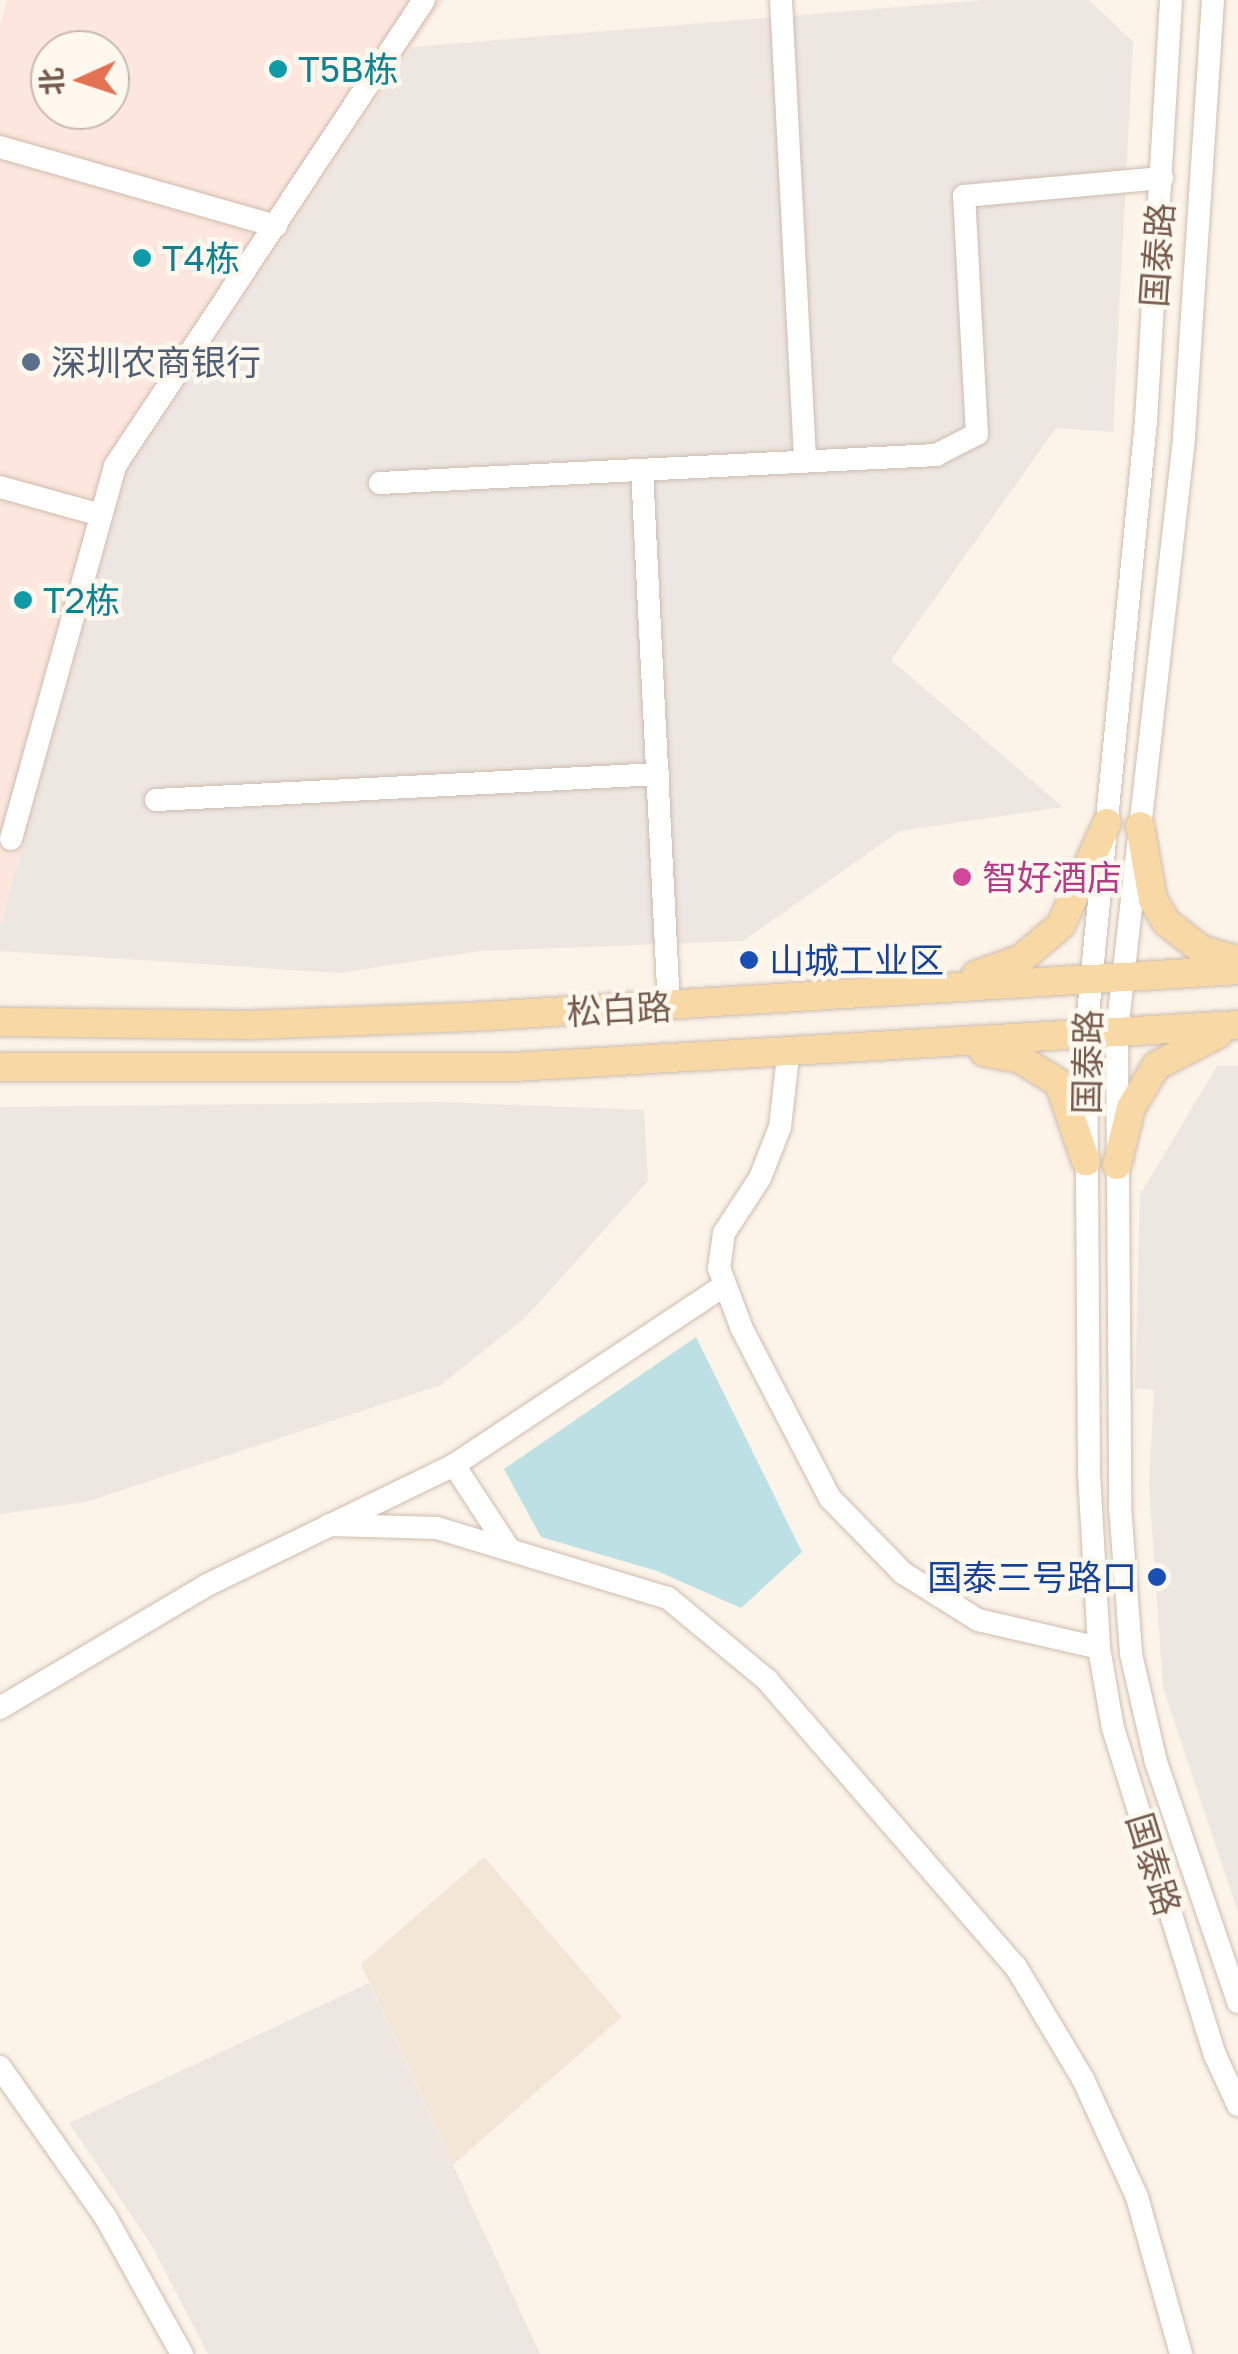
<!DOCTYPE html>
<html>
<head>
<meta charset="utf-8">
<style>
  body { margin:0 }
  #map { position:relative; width:1238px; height:2354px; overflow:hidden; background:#fcf4e9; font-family:"Golos Text","Noto Sans SC",sans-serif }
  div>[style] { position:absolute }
  .residential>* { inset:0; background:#f3e6d7 }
  .commercial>* { inset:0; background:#fce6dd }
  .industrial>* { inset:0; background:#ede7e2 }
  .water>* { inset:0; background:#bde0e5 }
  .roads { filter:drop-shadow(0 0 2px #cebcaf) drop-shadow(0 0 2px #cebcaf) }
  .minor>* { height:22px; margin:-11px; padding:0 11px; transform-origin:11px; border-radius:11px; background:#fff }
  .major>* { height:28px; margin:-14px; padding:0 14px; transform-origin:14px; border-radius:14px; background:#f8d8a4 }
  .dots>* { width:28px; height:28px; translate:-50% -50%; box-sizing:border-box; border:5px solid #fef8ef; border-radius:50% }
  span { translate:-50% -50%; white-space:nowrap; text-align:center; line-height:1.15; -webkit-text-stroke:9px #fef8ef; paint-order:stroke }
  .culture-label { font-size:35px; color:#0d838f }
  .left { translate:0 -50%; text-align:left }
  .street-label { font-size:35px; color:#765b4d }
  .service-label { font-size:35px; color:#4e5e75 }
  .hotel-label { font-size:35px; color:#b23c85 }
  .transit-label { font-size:35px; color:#164399 }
  .right { translate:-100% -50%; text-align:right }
  .north { position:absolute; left:30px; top:30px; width:100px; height:100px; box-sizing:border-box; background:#fef8ef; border:2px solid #c8b9ae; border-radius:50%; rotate:267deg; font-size:28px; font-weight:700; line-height:40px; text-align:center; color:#765b4d }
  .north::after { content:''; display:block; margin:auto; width:35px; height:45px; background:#e27252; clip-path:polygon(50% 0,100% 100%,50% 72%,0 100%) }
</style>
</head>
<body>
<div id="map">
  <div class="residential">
    <i style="clip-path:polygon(484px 1857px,622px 2017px,453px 2165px,361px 1964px)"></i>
  </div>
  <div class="commercial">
    <i style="clip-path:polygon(evenodd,7px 0,444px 0,127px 472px,0 926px,0 24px,7px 0,50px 50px,110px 50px,110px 110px,50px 110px,50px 50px)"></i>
  </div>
  <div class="industrial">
    <i style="clip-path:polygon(983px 0,1089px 0,1133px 42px,1113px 432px,1056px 428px,891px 660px,1063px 807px,900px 831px,743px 941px,479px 951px,340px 973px,0 951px,0 926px,127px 472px,412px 47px)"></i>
    <i style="clip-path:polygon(1217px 1066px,1238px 1066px,1238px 1912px,1163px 1687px,1149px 1487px,1154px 1390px,1135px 1388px,1140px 1195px)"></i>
    <i style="clip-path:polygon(444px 1102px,644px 1110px,648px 1181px,526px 1317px,441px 1385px,86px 1502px,0 1514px,0 1107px)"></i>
    <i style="clip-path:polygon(369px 1983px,453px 2165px,540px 2354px,208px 2354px,152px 2246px,69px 2123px)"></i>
  </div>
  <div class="water">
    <i style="clip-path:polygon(696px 1337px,802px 1552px,741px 1608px,657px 1571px,541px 1537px,504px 1469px)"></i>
  </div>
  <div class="roads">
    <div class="minor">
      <i style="left:781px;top:0;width:462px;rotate:87deg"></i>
      <i style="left:1171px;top:0;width:422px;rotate:93.4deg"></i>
      <i style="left:1146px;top:421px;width:616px;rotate:95.59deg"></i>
      <i style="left:1086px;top:1034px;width:439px;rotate:89.6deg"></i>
      <i style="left:1089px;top:1473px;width:175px;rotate:86.7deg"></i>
      <i style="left:1099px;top:1648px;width:81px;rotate:80.1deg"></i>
      <i style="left:1113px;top:1728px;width:343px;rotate:72.7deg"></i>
      <i style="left:1215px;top:2055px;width:55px;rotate:65.3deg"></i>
      <i style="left:1213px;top:0;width:449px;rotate:93.8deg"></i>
      <i style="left:1183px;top:448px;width:588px;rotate:96.45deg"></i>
      <i style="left:1117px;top:1032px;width:474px;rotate:89.6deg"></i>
      <i style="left:1120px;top:1506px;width:148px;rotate:85.7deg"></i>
      <i style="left:1131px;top:1654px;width:111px;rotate:77deg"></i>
      <i style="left:1156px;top:1762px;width:254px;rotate:71.1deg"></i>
      <i style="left:0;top:147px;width:287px;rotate:16deg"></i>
      <i style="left:642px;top:470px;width:537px;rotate:87.12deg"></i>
      <i style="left:380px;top:483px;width:557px;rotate:-2.88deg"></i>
      <i style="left:936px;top:455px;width:46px;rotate:-27.1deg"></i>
      <i style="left:977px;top:434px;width:238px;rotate:-93.1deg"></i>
      <i style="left:964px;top:196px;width:199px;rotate:-5.2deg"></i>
      <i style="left:0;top:487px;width:105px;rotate:15.5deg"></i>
      <i style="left:156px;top:800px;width:503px;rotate:-2.96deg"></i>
      <i style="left:11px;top:839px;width:387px;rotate:-74.4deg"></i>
      <i style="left:115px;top:466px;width:559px;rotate:-56.45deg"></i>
      <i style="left:788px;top:1056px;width:71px;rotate:96.4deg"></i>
      <i style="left:780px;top:1127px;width:55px;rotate:111.4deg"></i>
      <i style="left:760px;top:1178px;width:66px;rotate:123.2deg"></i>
      <i style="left:724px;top:1233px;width:35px;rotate:98deg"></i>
      <i style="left:719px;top:1268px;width:65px;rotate:69.3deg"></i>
      <i style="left:742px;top:1329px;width:191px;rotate:62.5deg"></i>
      <i style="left:830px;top:1498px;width:105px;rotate:45.8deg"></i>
      <i style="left:903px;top:1573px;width:89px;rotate:32.1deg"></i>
      <i style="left:978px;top:1620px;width:124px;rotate:13deg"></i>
      <i style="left:454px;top:1465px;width:97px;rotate:56.8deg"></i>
      <i style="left:329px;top:1525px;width:108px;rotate:1.6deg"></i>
      <i style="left:437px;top:1528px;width:241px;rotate:16.9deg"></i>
      <i style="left:668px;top:1598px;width:129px;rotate:39.6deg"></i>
      <i style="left:767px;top:1680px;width:380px;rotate:49.1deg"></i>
      <i style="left:1016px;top:1967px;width:131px;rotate:59.1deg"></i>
      <i style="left:1083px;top:2079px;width:130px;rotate:65.4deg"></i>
      <i style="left:1137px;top:2197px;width:163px;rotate:74.3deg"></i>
      <i style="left:0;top:1708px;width:241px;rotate:-30.7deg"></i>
      <i style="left:207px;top:1585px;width:275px;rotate:-25.9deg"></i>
      <i style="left:454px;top:1465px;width:325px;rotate:-33.6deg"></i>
      <i style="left:0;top:2067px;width:184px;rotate:54.9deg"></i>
      <i style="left:106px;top:2218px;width:156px;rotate:60.8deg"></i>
    </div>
    <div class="major">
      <i style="left:1140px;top:826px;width:75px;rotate:80deg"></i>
      <i style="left:1153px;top:900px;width:26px;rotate:59deg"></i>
      <i style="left:1166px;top:922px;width:46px;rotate:37.9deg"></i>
      <i style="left:1202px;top:950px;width:37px;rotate:16deg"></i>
      <i style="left:976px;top:975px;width:48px;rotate:-19.6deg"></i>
      <i style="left:1021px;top:959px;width:52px;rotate:-40.4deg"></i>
      <i style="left:1061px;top:925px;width:112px;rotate:-65.7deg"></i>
      <i style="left:0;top:1022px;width:248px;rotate:0.7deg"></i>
      <i style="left:248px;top:1025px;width:220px;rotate:-2.1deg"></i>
      <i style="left:468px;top:1017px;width:771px;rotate:-3.49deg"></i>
      <i style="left:984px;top:1052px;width:37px;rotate:11deg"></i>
      <i style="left:1020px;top:1059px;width:46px;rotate:31.6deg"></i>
      <i style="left:1059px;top:1083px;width:83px;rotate:71.1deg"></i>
      <i style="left:0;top:1067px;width:514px"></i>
      <i style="left:514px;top:1067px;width:725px;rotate:-3.32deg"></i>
      <i style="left:1117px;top:1165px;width:59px;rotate:-76.2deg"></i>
      <i style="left:1131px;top:1108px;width:49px;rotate:-59.2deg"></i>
      <i style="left:1156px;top:1066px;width:70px;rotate:-27.3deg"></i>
    </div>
  </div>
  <div class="dots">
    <i style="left:278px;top:69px;background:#0f9aa8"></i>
    <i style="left:142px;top:258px;background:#0f9aa8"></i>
    <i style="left:31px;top:362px;background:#5c6f8a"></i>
    <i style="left:23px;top:600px;background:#0f9aa8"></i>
    <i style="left:962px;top:877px;background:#d1479c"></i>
    <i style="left:749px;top:960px;background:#1a4fb4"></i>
    <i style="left:1157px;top:1577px;background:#1a4fb4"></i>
  </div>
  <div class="culture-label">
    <span class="left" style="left:298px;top:69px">T5B栋</span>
    <span class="left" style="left:162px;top:258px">T4栋</span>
    <span class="left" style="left:43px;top:600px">T2栋</span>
  </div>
  <div class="street-label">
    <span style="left:1157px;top:255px;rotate:-86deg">国泰路</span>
    <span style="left:619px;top:1009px;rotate:-3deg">松白路</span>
    <span style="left:1087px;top:1062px;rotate:-89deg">国泰路</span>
    <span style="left:1154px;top:1864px;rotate:73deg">国泰路</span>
  </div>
  <div class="service-label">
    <span class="left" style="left:51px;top:362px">深圳农商银行</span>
  </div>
  <div class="hotel-label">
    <span class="left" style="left:982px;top:877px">智好酒店</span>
  </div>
  <div class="transit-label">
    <span class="left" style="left:769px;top:960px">山城工业区</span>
    <span class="right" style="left:1137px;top:1577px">国泰三号路口</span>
  </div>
  <div class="north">北</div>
</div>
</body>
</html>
